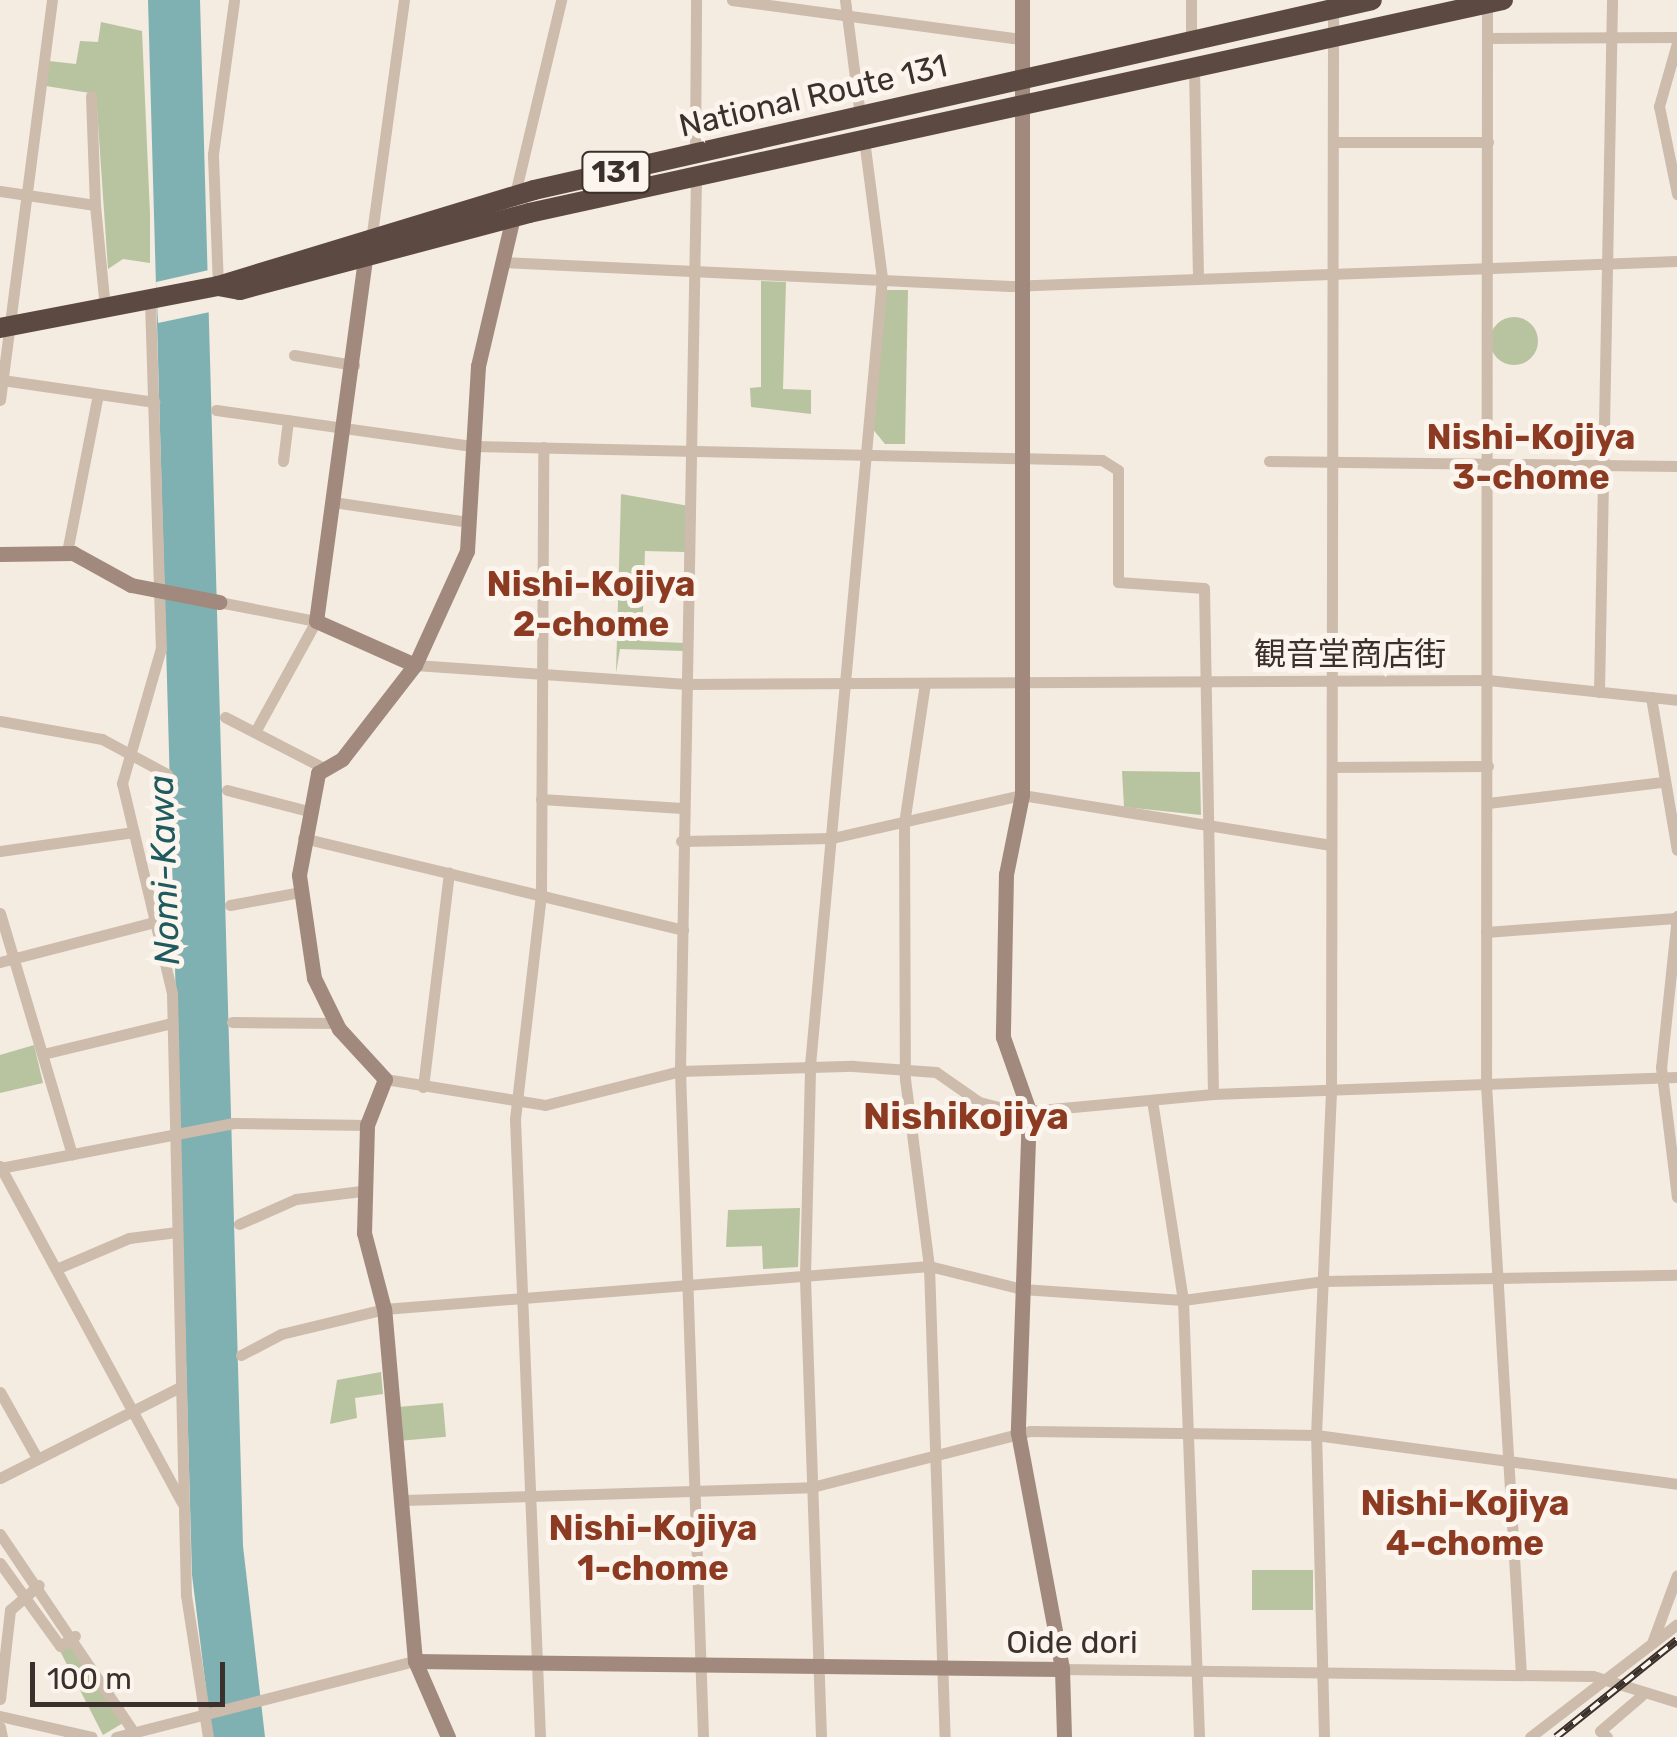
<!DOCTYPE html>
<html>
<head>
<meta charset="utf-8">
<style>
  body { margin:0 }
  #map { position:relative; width:1677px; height:1737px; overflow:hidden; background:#f4ebe1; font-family:Rubik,"Noto Sans JP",sans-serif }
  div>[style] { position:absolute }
  .green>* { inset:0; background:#b8c4a0; transform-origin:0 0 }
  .round { border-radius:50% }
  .water>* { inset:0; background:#7fb0b2 }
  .pier>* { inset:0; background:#f4ebe1 }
  .street>* { height:11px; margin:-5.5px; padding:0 5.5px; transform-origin:5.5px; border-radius:5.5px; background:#cdbbac }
  .secondary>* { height:15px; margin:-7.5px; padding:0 7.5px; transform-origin:7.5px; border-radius:7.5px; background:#a18a7d }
  .highway>* { height:20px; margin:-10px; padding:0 10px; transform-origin:10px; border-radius:10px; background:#5c4a42 }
  .rail>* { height:8px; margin-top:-4px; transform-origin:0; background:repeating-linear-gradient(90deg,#fbf5ee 0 11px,#3b302b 0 22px); box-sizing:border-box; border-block:2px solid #3b302b }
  span { translate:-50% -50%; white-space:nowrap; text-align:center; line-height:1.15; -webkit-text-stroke:10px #fbf5ee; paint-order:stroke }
  .shield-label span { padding:2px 8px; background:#fbf5ee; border:2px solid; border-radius:8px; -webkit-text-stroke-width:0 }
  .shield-label { font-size:30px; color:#3b302b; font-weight:700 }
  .street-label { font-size:32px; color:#3b302b }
  .neighbourhood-label { font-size:35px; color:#8c3b22; font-weight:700 }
  .water-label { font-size:35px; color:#1f5a5e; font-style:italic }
  .quarter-label { font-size:38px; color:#8c3b22; font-weight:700 }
  .scale { position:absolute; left:30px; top:1662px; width:195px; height:45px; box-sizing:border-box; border:5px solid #3b302b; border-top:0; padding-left:12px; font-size:30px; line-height:35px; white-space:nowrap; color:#3b302b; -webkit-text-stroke:8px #fbf5ee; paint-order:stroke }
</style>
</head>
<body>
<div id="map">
  <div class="green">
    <i style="clip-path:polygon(101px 22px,142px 31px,150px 214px,150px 263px,123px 259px,108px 269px,96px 94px,46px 86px,49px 61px,76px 64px,80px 41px,98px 42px)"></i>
    <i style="clip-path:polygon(761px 281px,786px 282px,783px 389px,811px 390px,811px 414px,751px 407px,750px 388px,761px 387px)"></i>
    <i style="clip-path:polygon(883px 290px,908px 290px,905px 444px,885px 444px,871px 427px)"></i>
    <i class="round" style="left:1490px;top:317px;width:48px;height:48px"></i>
    <i style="clip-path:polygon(621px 494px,689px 506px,685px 552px,645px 551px,642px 641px,684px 643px,684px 651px,620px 649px,616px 673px)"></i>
    <i style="clip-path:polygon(1122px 771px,1200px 772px,1201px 815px,1124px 807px)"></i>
    <i style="clip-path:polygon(34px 1045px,43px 1083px,0 1093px,0 1055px)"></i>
    <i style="clip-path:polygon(800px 1208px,798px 1267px,763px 1269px,762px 1246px,726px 1247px,728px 1210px)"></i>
    <i style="clip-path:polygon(381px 1372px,383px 1394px,355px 1398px,357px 1418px,330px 1424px,337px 1380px)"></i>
    <i style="left:443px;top:1403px;width:34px;height:45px;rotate:85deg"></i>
    <i style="left:1313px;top:1570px;width:40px;height:61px;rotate:90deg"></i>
    <i style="clip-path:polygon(71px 1643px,123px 1723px,103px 1735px,60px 1651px)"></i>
  </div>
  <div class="water">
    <i style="clip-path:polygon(148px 0,200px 0,243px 1546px,265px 1737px,212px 1737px,192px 1575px)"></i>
  </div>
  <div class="pier">
    <i style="clip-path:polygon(209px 270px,210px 312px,158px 323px,156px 282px)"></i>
  </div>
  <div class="street">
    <i style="left:732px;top:0;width:293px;rotate:7.7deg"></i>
    <i style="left:845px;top:0;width:117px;rotate:82.6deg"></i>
    <i style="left:1191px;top:0;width:40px;rotate:90deg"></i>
    <i style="left:1487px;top:3px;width:1081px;rotate:90.05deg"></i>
    <i style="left:1486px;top:1084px;width:592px;rotate:86.61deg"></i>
    <i style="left:1488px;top:38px;width:189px;rotate:-0.3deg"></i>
    <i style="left:1677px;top:43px;width:66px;rotate:105.9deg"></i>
    <i style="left:1659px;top:106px;width:90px;rotate:78.4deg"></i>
    <i style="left:1194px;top:69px;width:209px;rotate:88.9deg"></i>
    <i style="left:91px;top:96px;width:109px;rotate:87.9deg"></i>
    <i style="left:1334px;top:142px;width:154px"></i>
    <i style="left:695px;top:154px;width:154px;rotate:-89.6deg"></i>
    <i style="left:696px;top:178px;width:893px;rotate:91.03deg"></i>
    <i style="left:680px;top:1071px;width:666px;rotate:88.02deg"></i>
    <i style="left:0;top:191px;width:96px;rotate:8.4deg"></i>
    <i style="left:95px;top:205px;width:103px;rotate:84.5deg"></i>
    <i style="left:514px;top:198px;width:204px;rotate:-76.6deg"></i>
    <i style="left:372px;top:233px;width:235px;rotate:-82.2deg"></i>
    <i style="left:502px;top:262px;width:508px;rotate:2.71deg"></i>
    <i style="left:1009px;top:286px;width:668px;rotate:-2.14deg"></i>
    <i style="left:218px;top:286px;width:132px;rotate:-92.2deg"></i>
    <i style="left:213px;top:154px;width:155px;rotate:-82.2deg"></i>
    <i style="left:150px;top:301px;width:347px;rotate:88.2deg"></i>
    <i style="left:161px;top:648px;width:141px;rotate:106.1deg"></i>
    <i style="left:122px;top:783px;width:216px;rotate:76.6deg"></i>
    <i style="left:172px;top:993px;width:602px;rotate:88.67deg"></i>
    <i style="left:186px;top:1595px;width:144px;rotate:81.2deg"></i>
    <i style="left:294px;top:355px;width:61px;rotate:9.5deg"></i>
    <i style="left:2px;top:380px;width:154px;rotate:8.2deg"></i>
    <i style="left:0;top:400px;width:403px;rotate:-82.6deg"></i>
    <i style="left:216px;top:410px;width:260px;rotate:8deg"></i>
    <i style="left:473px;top:446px;width:629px;rotate:1.28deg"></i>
    <i style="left:1102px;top:460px;width:19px;rotate:32deg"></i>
    <i style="left:1118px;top:470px;width:112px;rotate:90deg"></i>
    <i style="left:1118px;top:582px;width:86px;rotate:4deg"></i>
    <i style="left:1204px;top:588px;width:506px;rotate:88.98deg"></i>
    <i style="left:283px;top:461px;width:41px;rotate:-83deg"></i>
    <i style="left:1269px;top:461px;width:408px;rotate:0.7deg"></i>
    <i style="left:333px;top:502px;width:136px;rotate:8.4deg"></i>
    <i style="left:67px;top:552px;width:161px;rotate:-78.9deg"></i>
    <i style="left:219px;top:602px;width:99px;rotate:11.1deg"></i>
    <i style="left:316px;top:621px;width:124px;rotate:118.8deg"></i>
    <i style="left:415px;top:665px;width:272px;rotate:4deg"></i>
    <i style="left:686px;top:684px;width:802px;rotate:-0.29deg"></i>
    <i style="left:1488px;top:680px;width:190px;rotate:6deg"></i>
    <i style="left:925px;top:683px;width:143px;rotate:98.5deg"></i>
    <i style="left:904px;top:824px;width:255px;rotate:89.8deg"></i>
    <i style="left:905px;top:1079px;width:189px;rotate:82.7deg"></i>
    <i style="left:929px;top:1266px;width:471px;rotate:88.1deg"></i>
    <i style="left:1599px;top:692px;width:692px;rotate:-88.92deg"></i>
    <i style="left:1651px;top:697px;width:155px;rotate:80.4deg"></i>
    <i style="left:225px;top:717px;width:111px;rotate:27.3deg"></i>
    <i style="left:0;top:721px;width:104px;rotate:10deg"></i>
    <i style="left:102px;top:739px;width:74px;rotate:28.3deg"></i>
    <i style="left:1332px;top:767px;width:156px;rotate:-0.4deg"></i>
    <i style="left:227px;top:790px;width:84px;rotate:14.5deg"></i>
    <i style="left:541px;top:799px;width:141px;rotate:3.7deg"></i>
    <i style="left:1488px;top:803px;width:174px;rotate:-6.9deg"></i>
    <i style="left:303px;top:838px;width:391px;rotate:13.6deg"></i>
    <i style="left:681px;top:841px;width:151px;rotate:-1.1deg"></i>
    <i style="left:832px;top:838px;width:195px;rotate:-12.8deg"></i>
    <i style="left:1022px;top:795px;width:313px;rotate:9.2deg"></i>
    <i style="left:0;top:851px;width:135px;rotate:-8.1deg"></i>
    <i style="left:230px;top:905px;width:71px;rotate:-10.5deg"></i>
    <i style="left:0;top:913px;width:252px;rotate:73.4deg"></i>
    <i style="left:1677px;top:916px;width:152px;rotate:96deg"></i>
    <i style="left:1661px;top:1067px;width:131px;rotate:83deg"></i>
    <i style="left:1486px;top:932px;width:190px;rotate:-4.2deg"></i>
    <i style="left:0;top:962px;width:160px;rotate:-14.5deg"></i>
    <i style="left:232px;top:1022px;width:103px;rotate:0.6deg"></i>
    <i style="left:43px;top:1054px;width:133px;rotate:-13.5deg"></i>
    <i style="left:385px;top:1079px;width:162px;rotate:9.2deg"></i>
    <i style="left:545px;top:1105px;width:139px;rotate:-14.1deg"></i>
    <i style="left:680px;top:1071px;width:173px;rotate:-1.7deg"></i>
    <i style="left:853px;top:1066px;width:83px;rotate:4.1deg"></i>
    <i style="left:936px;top:1072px;width:52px;rotate:34.9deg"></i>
    <i style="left:979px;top:1102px;width:41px;rotate:14deg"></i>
    <i style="left:1019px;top:1112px;width:195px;rotate:-5.3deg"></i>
    <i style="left:1213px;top:1094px;width:464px;rotate:-2.1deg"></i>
    <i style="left:423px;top:1087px;width:216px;rotate:-83.1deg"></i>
    <i style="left:1152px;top:1100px;width:202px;rotate:81.2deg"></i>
    <i style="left:1183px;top:1300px;width:437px;rotate:87.9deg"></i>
    <i style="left:0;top:1166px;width:382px;rotate:61.6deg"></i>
    <i style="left:0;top:1168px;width:238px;rotate:-10.9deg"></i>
    <i style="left:234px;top:1123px;width:133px;rotate:0.9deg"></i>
    <i style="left:239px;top:1224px;width:62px;rotate:-23.7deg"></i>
    <i style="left:296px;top:1199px;width:66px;rotate:-6.9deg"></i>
    <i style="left:56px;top:1269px;width:79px;rotate:-23deg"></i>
    <i style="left:129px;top:1238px;width:48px;rotate:-7.1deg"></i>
    <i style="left:241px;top:1355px;width:45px;rotate:-27.7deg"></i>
    <i style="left:281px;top:1334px;width:106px;rotate:-13.6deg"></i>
    <i style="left:384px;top:1309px;width:547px;rotate:-4.51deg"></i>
    <i style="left:929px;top:1266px;width:96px;rotate:13.9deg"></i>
    <i style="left:1022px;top:1289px;width:161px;rotate:3.9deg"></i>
    <i style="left:1183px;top:1300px;width:141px;rotate:-7.7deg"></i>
    <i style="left:1323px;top:1281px;width:354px;rotate:-1deg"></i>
    <i style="left:0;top:1392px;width:76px;rotate:60.7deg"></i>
    <i style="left:0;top:1478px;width:202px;rotate:-26.8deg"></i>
    <i style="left:404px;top:1500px;width:408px;rotate:-1.8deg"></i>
    <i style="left:812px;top:1487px;width:225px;rotate:-14.4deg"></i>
    <i style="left:1030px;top:1431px;width:286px;rotate:0.8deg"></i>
    <i style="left:1316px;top:1435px;width:364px;rotate:7.7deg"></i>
    <i style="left:0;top:1534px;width:234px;rotate:56deg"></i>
    <i style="left:0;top:1563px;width:102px;rotate:54.1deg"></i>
    <i style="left:60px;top:1646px;width:18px;rotate:-34deg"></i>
    <i style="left:1652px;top:1643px;width:72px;rotate:-69.8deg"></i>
    <i style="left:1062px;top:1669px;width:531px;rotate:0.76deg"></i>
    <i style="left:1593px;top:1676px;width:88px;rotate:17.2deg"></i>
    <i style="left:0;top:1699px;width:90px;rotate:-83.6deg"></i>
    <i style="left:10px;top:1610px;width:38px;rotate:-41deg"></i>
    <i style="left:0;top:1716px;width:94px;rotate:12.9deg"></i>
    <i style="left:0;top:1727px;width:10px;rotate:79deg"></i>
    <i style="left:116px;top:1737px;width:309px;rotate:-14.3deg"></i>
    <i style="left:540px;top:1737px;width:619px;rotate:-92.32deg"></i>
    <i style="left:515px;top:1119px;width:226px;rotate:-83.4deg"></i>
    <i style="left:541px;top:894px;width:447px;rotate:-89.7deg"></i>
    <i style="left:821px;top:1737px;width:462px;rotate:-92deg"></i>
    <i style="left:805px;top:1275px;width:210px;rotate:-88.6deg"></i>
    <i style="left:810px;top:1065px;width:790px;rotate:-84.77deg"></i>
    <i style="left:882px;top:278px;width:139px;rotate:-97.4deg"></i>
    <i style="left:1324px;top:1737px;width:302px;rotate:-91.5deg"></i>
    <i style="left:1316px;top:1435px;width:344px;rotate:-87.5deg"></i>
    <i style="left:1331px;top:1091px;width:1087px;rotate:-89.89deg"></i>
    <i style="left:1530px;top:1737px;width:185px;rotate:-37.5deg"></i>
    <i style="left:1607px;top:1737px;width:9px;rotate:-139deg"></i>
    <i style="left:1600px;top:1731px;width:54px;rotate:-40.5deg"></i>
  </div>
  <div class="secondary">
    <i style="left:1022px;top:0;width:795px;rotate:90deg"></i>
    <i style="left:1022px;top:795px;width:81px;rotate:101.4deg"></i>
    <i style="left:1006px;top:874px;width:163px;rotate:91.1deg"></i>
    <i style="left:1003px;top:1037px;width:78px;rotate:70.6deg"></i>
    <i style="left:1029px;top:1111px;width:322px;rotate:92deg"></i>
    <i style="left:1018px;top:1433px;width:240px;rotate:79.4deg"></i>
    <i style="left:1062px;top:1669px;width:68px;rotate:88.3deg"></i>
    <i style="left:365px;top:259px;width:365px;rotate:97.7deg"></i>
    <i style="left:316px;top:621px;width:108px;rotate:24deg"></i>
    <i style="left:0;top:554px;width:73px;rotate:-0.8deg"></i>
    <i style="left:73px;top:553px;width:66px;rotate:28.9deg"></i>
    <i style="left:131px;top:585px;width:90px;rotate:10.9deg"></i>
    <i style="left:415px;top:1661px;width:647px;rotate:0.71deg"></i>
    <i style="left:448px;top:1737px;width:83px;rotate:-113.5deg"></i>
    <i style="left:415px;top:1661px;width:353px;rotate:-95deg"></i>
    <i style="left:384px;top:1309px;width:79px;rotate:-104.7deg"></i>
    <i style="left:364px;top:1233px;width:108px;rotate:-88.4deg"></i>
    <i style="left:367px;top:1125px;width:49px;rotate:-68.6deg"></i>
    <i style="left:385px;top:1079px;width:68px;rotate:-132.6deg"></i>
    <i style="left:339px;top:1029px;width:57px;rotate:-116.1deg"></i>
    <i style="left:314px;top:978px;width:104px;rotate:-98.3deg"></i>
    <i style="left:299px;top:875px;width:104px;rotate:-79.4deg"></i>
    <i style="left:318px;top:773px;width:28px;rotate:-30deg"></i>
    <i style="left:342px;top:759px;width:119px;rotate:-52.2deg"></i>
    <i style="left:415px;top:665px;width:125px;rotate:-65.5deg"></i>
    <i style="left:467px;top:551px;width:185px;rotate:-86.6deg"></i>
    <i style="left:478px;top:366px;width:153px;rotate:-76.8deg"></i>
  </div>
  <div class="highway">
    <i style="left:218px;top:286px;width:22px;rotate:10deg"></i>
    <i style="left:240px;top:290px;width:299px;rotate:-14.9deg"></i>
    <i style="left:529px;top:213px;width:997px;rotate:-12.34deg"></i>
    <i style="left:0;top:328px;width:222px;rotate:-10.9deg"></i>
    <i style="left:218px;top:286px;width:330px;rotate:-16.9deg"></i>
    <i style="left:534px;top:190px;width:859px;rotate:-12.77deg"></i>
  </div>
  <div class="rail">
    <i style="left:1556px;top:1737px;width:155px;rotate:-38.7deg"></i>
  </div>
  <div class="shield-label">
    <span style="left:616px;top:172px">131</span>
  </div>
  <div class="street-label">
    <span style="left:813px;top:96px;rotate:-13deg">National Route 131</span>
    <span style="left:1350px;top:654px">観音堂商店街</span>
    <span style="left:1072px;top:1642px">Oide dori</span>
  </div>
  <div class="neighbourhood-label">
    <span style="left:1531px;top:457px">Nishi-Kojiya<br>3-chome</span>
    <span style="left:591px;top:604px">Nishi-Kojiya<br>2-chome</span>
    <span style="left:1465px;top:1523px">Nishi-Kojiya<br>4-chome</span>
    <span style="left:653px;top:1548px">Nishi-Kojiya<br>1-chome</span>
  </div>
  <div class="water-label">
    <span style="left:164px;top:870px;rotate:-92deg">Nomi-Kawa</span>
  </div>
  <div class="quarter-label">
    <span style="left:966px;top:1117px">Nishikojiya</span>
  </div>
  <div class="scale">100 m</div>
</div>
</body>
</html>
